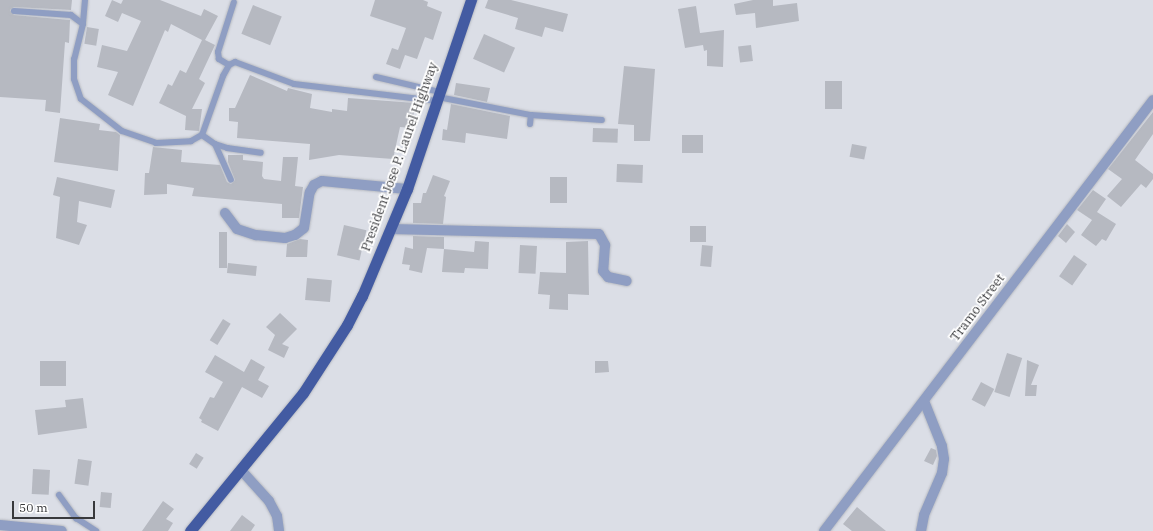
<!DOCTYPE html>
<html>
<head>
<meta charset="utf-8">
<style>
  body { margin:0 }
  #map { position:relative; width:1153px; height:531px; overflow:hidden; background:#dbdee6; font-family:"IBM Plex Serif",serif }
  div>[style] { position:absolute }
  .building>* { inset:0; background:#b6b9c1; transform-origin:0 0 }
  .roads { filter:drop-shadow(0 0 1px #b7bac1) drop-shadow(0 0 1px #b7bac1) }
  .service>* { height:6px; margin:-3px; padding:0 3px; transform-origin:3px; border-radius:3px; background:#8f9ec3 }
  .minor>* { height:10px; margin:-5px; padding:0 5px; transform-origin:5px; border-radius:5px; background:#8f9ec3 }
  .trunk>* { height:11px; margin:-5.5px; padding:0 5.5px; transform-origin:5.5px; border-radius:5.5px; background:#435ba2 }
  span { translate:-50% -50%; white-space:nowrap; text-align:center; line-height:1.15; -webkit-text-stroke:3.5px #fff; paint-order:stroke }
  .street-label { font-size:13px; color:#38393c }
  .scale { position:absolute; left:12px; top:501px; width:83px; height:18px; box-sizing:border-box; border:2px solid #38393c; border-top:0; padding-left:5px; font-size:12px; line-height:14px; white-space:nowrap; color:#38393c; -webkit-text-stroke:3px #fff; paint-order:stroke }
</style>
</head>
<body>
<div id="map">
  <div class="building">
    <i style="clip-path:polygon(0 0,72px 0,71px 10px,14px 7px,10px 10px,14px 15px,70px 20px,69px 43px,65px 42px,60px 113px,45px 111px,46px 100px,0 97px)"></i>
    <i style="clip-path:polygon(112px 0,121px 4px,123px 0,160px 0,201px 16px,204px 9px,218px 16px,205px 40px,215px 45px,199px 79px,205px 83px,192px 109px,202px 109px,199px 131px,185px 130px,186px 116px,159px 103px,168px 84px,172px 86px,180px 70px,186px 73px,202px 40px,171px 24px,168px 32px,165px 30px,133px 106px,108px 95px,118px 72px,97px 67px,102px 45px,127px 51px,141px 21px,122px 13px,118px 22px,105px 16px)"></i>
    <i style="clip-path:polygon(375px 0,423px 0,428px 2px,427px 6px,442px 12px,433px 40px,425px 37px,417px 59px,405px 55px,400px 69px,386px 64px,392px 48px,398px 50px,406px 28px,370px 16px)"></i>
    <i style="clip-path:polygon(488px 0,511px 0,568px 14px,563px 32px,545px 27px,542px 37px,515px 29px,518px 18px,485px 8px)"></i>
    <i style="clip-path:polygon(753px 0,773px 0,773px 6px,797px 3px,799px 21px,756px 28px,755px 13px,736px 15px,734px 4px)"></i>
    <i style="left:253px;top:5px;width:31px;height:31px;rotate:22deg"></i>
    <i style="clip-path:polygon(696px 6px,700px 33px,724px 30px,723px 67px,707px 66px,707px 50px,704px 51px,703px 45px,685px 48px,678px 9px)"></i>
    <i style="left:87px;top:27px;width:12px;height:17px;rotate:9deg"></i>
    <i style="left:484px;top:34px;width:34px;height:27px;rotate:24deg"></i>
    <i style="left:751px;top:45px;width:16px;height:13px;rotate:83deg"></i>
    <i style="clip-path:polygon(624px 66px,655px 69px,650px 141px,634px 141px,634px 125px,618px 124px)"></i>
    <i style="clip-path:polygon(250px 75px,287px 91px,288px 88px,312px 94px,310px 108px,332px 112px,332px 109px,347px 111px,348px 98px,415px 103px,412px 128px,400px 127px,393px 159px,339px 155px,309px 160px,310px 144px,237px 138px,238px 122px,229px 121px,229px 108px,235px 108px)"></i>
    <i style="left:825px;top:81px;width:17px;height:28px"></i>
    <i style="clip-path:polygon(456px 83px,490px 88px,487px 102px,454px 95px)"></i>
    <i style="clip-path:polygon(451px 104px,510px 116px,507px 139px,466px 133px,465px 143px,442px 140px,443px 129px,447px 130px)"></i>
    <i style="clip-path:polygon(1153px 112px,1153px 134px,1135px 160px,1153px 174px,1153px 179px,1146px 188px,1141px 184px,1121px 207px,1107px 196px,1122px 179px,1108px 169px)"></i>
    <i style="clip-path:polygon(60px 118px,100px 124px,99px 130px,116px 132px,120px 135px,118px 171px,54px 162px)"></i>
    <i style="left:593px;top:128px;width:25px;height:14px;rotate:2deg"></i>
    <i style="left:682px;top:135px;width:21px;height:18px"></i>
    <i style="left:852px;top:144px;width:15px;height:13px;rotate:11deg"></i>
    <i style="clip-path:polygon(153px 147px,182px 150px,181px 162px,220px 165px,227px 182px,231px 184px,235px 180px,228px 162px,228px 155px,243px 155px,243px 160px,263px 162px,262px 176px,264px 179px,281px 181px,283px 157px,298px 157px,295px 186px,303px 187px,299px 218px,282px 218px,282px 204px,192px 196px,194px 188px,167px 184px,167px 194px,144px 195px,145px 173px,149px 173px)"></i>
    <i style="left:617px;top:164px;width:26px;height:18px;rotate:2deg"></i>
    <i style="clip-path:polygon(433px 175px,450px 181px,444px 196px,446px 197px,443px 224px,413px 223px,413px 203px,421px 203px,423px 193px,426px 193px)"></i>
    <i style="clip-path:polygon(57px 177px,115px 190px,111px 208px,79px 201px,77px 222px,87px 225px,79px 245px,56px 238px,60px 197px,53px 195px)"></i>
    <i style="left:550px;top:177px;width:17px;height:26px"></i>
    <i style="clip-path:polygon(1093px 190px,1106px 199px,1097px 212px,1116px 224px,1106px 241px,1102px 239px,1096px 246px,1081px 235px,1092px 220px,1077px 210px)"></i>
    <i style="clip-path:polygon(1067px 224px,1075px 232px,1066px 243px,1058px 236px)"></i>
    <i style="left:344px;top:225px;width:23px;height:31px;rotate:13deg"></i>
    <i style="left:690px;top:226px;width:16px;height:16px"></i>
    <i style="left:219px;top:232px;width:8px;height:36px"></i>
    <i style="clip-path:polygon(413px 236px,444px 237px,444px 249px,427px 248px,422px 273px,409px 270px,410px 265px,402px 264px,405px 247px,413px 249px)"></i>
    <i style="clip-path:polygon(300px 239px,308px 240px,307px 257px,286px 257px,287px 244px)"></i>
    <i style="clip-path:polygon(475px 241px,489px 242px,488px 269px,465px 268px,464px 273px,442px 272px,444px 249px,474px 252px)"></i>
    <i style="clip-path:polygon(588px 241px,589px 295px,568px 294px,568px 310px,549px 309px,550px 295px,538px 294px,540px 272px,566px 273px,566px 242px)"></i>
    <i style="left:520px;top:245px;width:17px;height:28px;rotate:3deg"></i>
    <i style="left:702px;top:245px;width:11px;height:21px;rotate:5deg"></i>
    <i style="left:1074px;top:255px;width:16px;height:26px;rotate:35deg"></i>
    <i style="left:228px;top:263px;width:29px;height:10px;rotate:6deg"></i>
    <i style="left:307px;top:278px;width:25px;height:22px;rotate:5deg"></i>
    <i style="clip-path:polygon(280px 313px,297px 329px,282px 344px,289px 347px,284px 358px,268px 350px,275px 335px,266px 327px)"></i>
    <i style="left:223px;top:319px;width:9px;height:25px;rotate:32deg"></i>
    <i style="left:1007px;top:353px;width:16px;height:41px;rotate:18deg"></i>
    <i style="clip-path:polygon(215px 355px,244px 372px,251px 359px,265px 367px,258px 380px,269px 386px,262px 398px,242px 387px,218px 431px,201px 422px,202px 420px,199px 418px,210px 397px,214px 398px,223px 382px,205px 372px)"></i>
    <i style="clip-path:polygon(1027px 360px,1039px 365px,1031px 385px,1037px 385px,1036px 396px,1025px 396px)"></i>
    <i style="left:40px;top:361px;width:26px;height:25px"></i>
    <i style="clip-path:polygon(595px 361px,608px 361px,609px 372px,595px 373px)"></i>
    <i style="left:981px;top:382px;width:15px;height:20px;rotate:28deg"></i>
    <i style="clip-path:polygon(83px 398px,87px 428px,38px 435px,35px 410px,66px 407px,65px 400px)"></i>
    <i style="clip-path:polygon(931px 448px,936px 450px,937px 456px,933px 465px,924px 461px)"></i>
    <i style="left:196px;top:453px;width:9px;height:13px;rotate:32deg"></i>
    <i style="left:78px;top:459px;width:14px;height:25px;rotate:8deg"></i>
    <i style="left:33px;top:469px;width:17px;height:25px;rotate:3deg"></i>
    <i style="left:101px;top:492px;width:11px;height:15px;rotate:5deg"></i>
    <i style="clip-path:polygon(163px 501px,174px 509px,166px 519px,173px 523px,168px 531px,142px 531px)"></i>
    <i style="clip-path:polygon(857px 507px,870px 518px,886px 531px,852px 531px,843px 524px)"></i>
    <i style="clip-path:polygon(242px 515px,255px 525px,251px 531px,230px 531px)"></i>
  </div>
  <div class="roads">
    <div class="service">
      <i style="left:85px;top:0;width:24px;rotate:95deg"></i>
      <i style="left:83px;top:24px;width:36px;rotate:104deg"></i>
      <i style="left:74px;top:59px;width:20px;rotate:90deg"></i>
      <i style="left:74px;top:79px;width:21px;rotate:71deg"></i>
      <i style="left:81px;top:99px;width:52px;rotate:38deg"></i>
      <i style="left:122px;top:131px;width:36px;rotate:19deg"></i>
      <i style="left:156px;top:143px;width:35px;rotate:-3deg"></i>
      <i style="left:191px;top:141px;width:13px;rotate:-29deg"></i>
      <i style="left:202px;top:135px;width:63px;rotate:-70.4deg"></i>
      <i style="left:223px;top:76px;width:13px;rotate:-61deg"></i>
      <i style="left:229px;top:65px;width:7px;rotate:-27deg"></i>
      <i style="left:235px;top:62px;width:63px;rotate:20.4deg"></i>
      <i style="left:294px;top:84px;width:144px;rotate:6.8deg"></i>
      <i style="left:14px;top:11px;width:57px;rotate:4deg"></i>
      <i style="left:71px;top:15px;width:15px;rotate:37deg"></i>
      <i style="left:229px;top:65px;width:12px;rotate:-149deg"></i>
      <i style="left:219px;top:59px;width:7px;rotate:-98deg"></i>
      <i style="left:218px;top:52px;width:52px;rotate:-72.3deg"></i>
      <i style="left:376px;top:77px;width:66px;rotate:13.2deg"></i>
      <i style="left:438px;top:97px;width:95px;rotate:11deg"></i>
      <i style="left:531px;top:115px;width:71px;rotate:4deg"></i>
      <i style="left:530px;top:124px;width:9px;rotate:-84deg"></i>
      <i style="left:202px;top:135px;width:16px;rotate:35deg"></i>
      <i style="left:215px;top:144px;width:13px;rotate:18deg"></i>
      <i style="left:227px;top:148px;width:34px;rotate:8deg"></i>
      <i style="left:215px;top:144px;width:39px;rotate:66deg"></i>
      <i style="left:59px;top:495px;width:29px;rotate:54deg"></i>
      <i style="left:76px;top:518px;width:24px;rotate:33deg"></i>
    </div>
    <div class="minor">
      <i style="left:225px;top:213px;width:20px;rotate:53deg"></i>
      <i style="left:237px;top:229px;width:20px;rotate:18deg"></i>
      <i style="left:256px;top:235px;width:29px;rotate:6deg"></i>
      <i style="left:285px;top:238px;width:10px;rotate:-17deg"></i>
      <i style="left:295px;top:235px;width:11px;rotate:-38deg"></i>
      <i style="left:304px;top:228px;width:36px;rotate:-81deg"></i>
      <i style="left:310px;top:192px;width:8px;rotate:-60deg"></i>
      <i style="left:314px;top:185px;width:9px;rotate:-27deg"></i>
      <i style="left:322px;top:181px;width:85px;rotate:5.4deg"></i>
      <i style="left:391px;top:229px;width:208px;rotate:1.4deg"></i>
      <i style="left:599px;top:234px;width:13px;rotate:61deg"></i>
      <i style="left:605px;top:245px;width:26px;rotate:94deg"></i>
      <i style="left:603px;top:271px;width:8px;rotate:50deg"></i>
      <i style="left:608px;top:277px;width:19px;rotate:12deg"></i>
      <i style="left:241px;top:470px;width:42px;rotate:47.9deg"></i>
      <i style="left:269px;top:501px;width:17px;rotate:62deg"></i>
      <i style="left:277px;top:516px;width:15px;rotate:82deg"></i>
      <i style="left:0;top:525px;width:62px;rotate:5.5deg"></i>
      <i style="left:824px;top:531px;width:542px;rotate:-52.64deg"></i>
      <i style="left:921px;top:531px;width:16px;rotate:-79deg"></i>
      <i style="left:924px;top:515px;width:46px;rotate:-66.8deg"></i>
      <i style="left:942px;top:473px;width:14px;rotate:-82deg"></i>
      <i style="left:944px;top:459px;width:13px;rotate:-99deg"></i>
      <i style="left:942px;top:446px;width:48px;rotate:-111.8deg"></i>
    </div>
    <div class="trunk">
      <i style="left:190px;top:531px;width:178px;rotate:-50.7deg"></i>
      <i style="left:303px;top:393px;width:81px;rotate:-57.1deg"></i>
      <i style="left:347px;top:325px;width:33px;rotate:-63deg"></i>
      <i style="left:362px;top:296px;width:116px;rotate:-67.2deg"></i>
      <i style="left:407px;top:189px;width:200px;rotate:-71.3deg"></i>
    </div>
  </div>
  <div class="street-label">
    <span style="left:400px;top:157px;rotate:-70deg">President Jose P. Laurel Highway</span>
    <span style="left:978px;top:308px;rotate:-53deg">Tramo Street</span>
  </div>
  <div class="scale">50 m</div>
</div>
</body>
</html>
